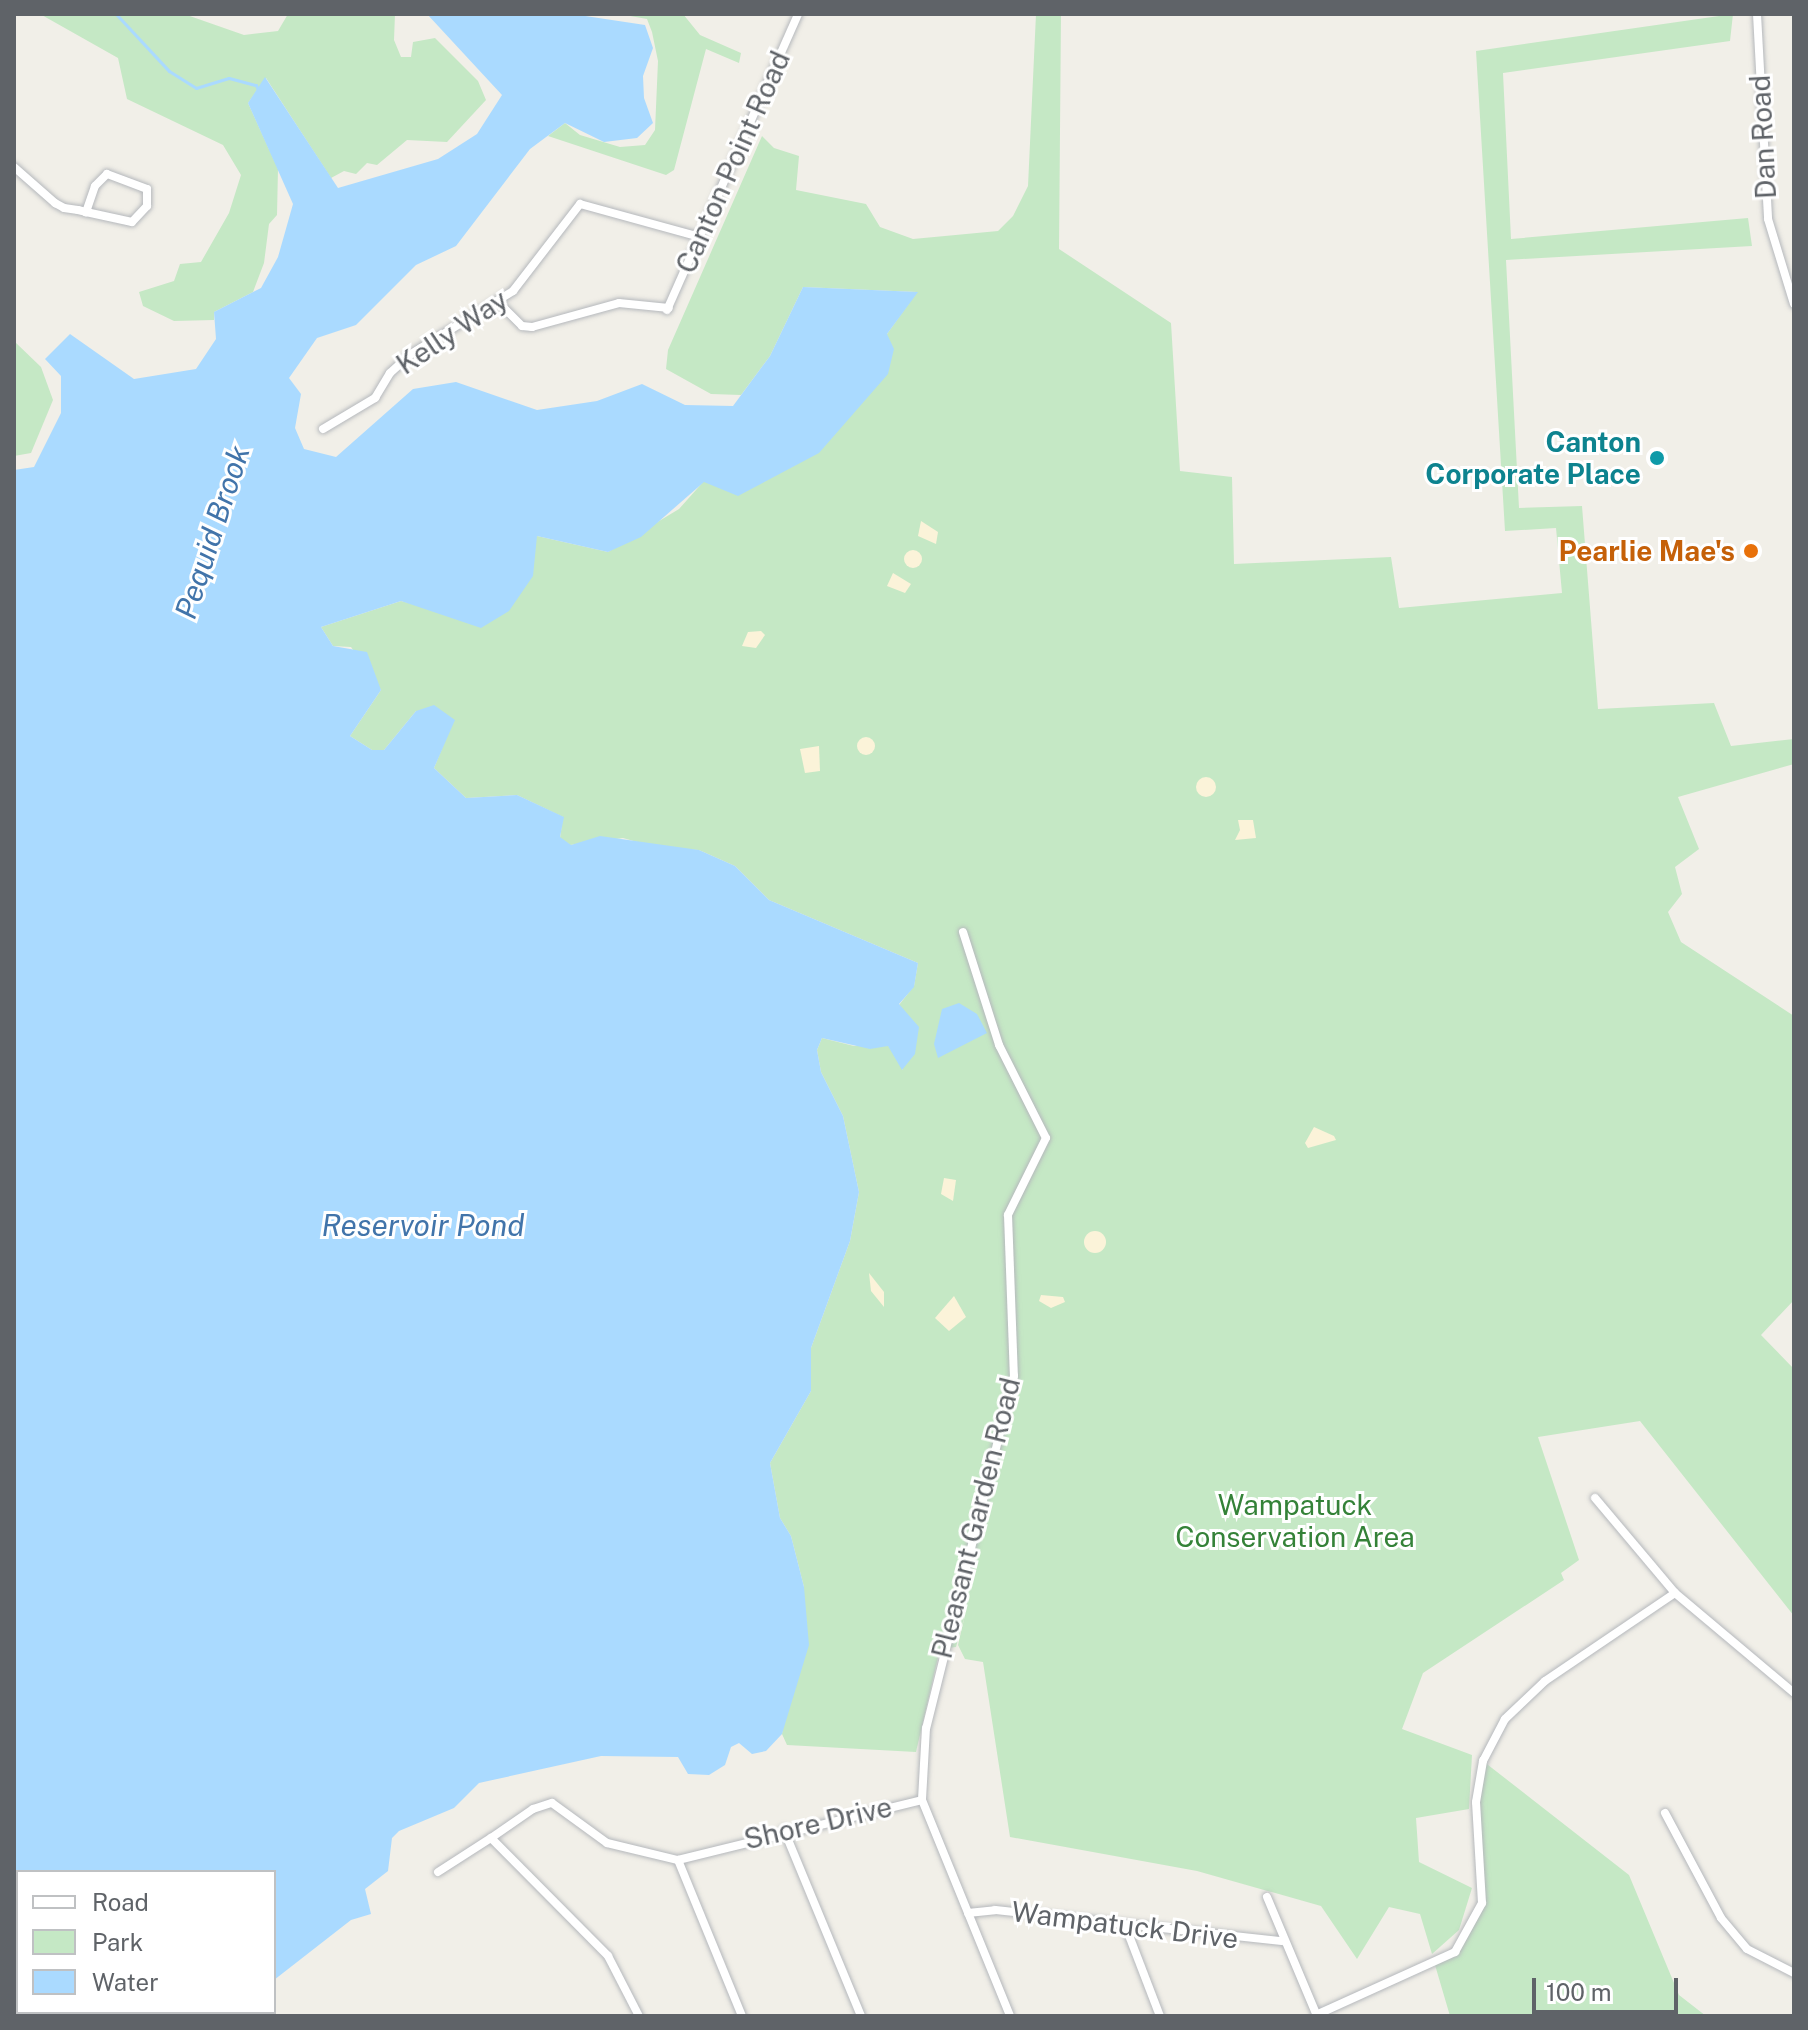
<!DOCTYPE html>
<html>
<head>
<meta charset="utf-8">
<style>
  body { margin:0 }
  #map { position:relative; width:1808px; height:2030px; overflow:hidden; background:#f1efe8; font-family:"Public Sans",sans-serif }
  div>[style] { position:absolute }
  .green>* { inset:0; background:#c5e8c5 }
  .sand>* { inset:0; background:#fbf3d9 }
  .round { border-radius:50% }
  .water>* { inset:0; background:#aadaff }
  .stream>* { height:3px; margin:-1.5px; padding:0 1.5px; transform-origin:1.5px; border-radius:1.5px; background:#aadaff }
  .roads { filter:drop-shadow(0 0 2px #b5b8bc) drop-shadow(0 0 2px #b5b8bc) }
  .street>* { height:8px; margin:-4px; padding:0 4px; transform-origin:4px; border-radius:4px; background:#fff }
  .dots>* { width:22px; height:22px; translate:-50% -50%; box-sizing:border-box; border:4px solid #fff; border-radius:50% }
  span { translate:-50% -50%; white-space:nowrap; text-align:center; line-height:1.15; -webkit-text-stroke:6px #fff; paint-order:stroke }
  .street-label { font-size:28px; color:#5f6368 }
  .culture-label { font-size:28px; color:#0d838f; font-weight:700 }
  .right { translate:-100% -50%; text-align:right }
  .food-label { font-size:28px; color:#c56008; font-weight:700 }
  .park-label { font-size:28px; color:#348238 }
  .water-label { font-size:30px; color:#4174aa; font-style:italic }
  .frame { position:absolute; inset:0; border:16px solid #5f6368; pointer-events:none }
  .legend { position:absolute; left:16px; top:1870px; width:260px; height:144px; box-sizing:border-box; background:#fff; border:2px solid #bfc1c3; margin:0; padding:10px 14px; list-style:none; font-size:24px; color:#5f6368 }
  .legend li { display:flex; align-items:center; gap:16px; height:40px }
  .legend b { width:40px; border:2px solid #bfc1c3 }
  .scale { position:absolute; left:1532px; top:1978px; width:146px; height:36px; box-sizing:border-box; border:4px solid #5f6368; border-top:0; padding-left:10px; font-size:24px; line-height:28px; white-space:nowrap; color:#5f6368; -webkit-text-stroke:6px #fff; paint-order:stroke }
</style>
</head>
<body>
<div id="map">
  <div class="green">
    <i style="clip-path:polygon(40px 14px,184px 14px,244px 35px,278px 31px,288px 14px,395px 14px,394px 40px,401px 57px,411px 57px,413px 42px,435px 38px,478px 81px,486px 100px,447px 142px,407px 140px,377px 165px,367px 163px,356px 174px,344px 171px,331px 178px,266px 78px,248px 103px,278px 169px,277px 215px,269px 224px,264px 263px,253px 292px,214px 312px,214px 320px,174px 321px,143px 306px,139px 292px,174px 281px,180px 264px,201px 262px,229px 213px,241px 175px,223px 145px,127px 99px,118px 58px)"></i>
    <i style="clip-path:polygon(619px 14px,683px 14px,700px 35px,741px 53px,739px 63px,706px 49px,674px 170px,666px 175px,548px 136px,565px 123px,580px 135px,620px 147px,645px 145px,655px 130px,658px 61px,652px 32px,647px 19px)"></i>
    <i style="clip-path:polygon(1036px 14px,1061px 14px,1059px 249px,1171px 323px,1180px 471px,1232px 477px,1234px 564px,1391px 557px,1399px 608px,1562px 593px,1556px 528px,1505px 531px,1476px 51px,1733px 14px,1730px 41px,1503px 73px,1511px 239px,1748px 218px,1752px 246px,1506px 260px,1519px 508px,1582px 506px,1598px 709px,1714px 703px,1731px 746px,1794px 739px,1794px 764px,1678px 797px,1699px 849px,1675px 867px,1682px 894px,1668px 912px,1681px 942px,1794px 1016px,1794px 1300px,1761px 1335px,1794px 1369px,1794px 1616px,1640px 1421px,1538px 1437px,1579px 1560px,1561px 1573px,1564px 1580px,1423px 1673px,1402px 1729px,1472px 1755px,1469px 1809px,1416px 1818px,1419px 1862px,1472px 1888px,1459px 1930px,1432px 1954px,1420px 1914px,1389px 1907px,1357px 1959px,1321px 1906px,1197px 1871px,1010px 1837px,983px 1662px,965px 1659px,958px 1645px,965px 1615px,956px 1647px,940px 1649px,916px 1752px,787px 1745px,782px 1734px,804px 1587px,791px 1536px,780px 1518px,770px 1463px,811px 1391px,811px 1348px,850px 1241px,859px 1192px,843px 1116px,821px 1072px,817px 1050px,822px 1038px,854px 1046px,888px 1045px,903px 1070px,899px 1005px,914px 986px,918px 963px,769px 900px,735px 866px,699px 850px,658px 848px,623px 838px,570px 845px,560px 838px,563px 817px,517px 795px,466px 798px,434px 768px,443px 746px,416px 711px,384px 750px,372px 750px,350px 736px,381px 690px,351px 647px,333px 646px,321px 627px,401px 601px,429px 608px,537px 536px,608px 552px,679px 509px,704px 481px,887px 334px,917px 292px,803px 287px,770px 356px,741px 395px,711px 394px,666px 369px,668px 350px,762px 136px,774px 148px,799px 156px,796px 190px,866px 204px,880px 227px,913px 239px,998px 231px,1013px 216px,1028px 186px)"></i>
    <i style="clip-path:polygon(14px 341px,41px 367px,53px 400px,31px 453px,14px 456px)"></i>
    <i style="clip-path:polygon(1483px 1761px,1629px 1875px,1679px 1995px,1706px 2016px,1450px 2016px,1435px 1965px,1467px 1936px,1482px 1903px,1477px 1834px)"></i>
  </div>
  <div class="sand">
    <i style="clip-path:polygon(921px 521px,938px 532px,936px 544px,918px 536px)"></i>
    <i class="round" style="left:904px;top:550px;width:18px;height:18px"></i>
    <i style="clip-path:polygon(893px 573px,911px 584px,905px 593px,887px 586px)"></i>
    <i style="clip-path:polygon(761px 631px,765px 635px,756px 648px,742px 646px,748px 632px)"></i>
    <i class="round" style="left:857px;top:737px;width:18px;height:18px"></i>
    <i style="clip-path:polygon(819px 746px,820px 771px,805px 773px,800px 749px)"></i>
    <i class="round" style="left:1196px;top:777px;width:20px;height:20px"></i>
    <i style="clip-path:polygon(1238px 820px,1253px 820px,1256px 838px,1235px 840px,1240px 830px)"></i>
    <i style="clip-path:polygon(1314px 1127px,1334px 1136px,1336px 1140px,1308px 1148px,1305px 1143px)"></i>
    <i style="clip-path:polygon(944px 1178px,956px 1180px,953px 1201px,941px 1194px)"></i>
    <i class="round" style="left:1084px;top:1231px;width:22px;height:22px"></i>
    <i style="clip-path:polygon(869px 1273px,884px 1292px,884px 1307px,871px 1291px)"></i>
    <i style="clip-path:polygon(1041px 1295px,1063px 1297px,1065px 1302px,1051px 1308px,1039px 1301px)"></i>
    <i style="clip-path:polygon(954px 1296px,966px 1317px,949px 1331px,935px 1318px)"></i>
  </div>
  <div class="water">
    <i style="clip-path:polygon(427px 14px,572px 14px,645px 25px,653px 48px,643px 76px,644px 98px,653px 123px,637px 138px,604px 142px,565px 123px,530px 149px,456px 246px,416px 265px,356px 325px,317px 338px,289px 378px,301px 394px,295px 428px,304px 449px,336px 457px,413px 389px,456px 382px,537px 410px,597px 401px,642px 384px,685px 405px,733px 406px,770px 356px,803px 287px,918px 292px,887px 334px,894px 349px,888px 374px,819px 453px,738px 496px,704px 482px,641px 537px,608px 552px,537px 536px,533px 576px,509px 611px,481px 628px,401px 601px,321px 627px,333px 646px,367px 652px,381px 690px,350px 736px,372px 750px,384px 750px,416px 711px,434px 705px,455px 720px,434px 768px,466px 798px,517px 795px,564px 817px,560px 837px,571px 845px,600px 836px,699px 850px,735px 866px,769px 900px,918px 963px,914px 987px,899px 1004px,919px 1027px,915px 1054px,902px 1070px,888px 1046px,870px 1049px,822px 1038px,817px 1050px,821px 1072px,843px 1116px,859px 1192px,850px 1241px,811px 1348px,811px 1391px,770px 1463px,780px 1518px,791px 1536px,804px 1587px,809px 1645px,782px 1734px,766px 1751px,752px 1754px,739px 1743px,731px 1747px,725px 1765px,709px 1775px,688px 1774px,678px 1757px,601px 1756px,479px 1783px,454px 1808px,399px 1831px,392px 1838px,388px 1871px,365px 1889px,371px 1914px,351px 1920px,274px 1980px,274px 1872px,18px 1872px,18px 2012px,239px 2012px,14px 2016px,14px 470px,34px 467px,61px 413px,61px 376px,45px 359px,70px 334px,134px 379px,196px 369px,216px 339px,214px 312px,261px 288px,278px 257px,293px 204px,248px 103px,265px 77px,338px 188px,438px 159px,477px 134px,502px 95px)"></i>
    <i style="clip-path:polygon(959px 1003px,977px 1014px,987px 1033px,938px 1058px,934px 1044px,942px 1009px)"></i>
  </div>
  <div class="stream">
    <i style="left:116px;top:14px;width:78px;rotate:47.1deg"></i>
    <i style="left:169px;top:71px;width:32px;rotate:32deg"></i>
    <i style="left:196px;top:88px;width:34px;rotate:-17deg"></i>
    <i style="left:229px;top:78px;width:28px;rotate:15deg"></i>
    <i style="left:256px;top:85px;width:8px;rotate:67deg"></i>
  </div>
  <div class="roads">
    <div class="street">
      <i style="left:1757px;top:14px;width:205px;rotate:86.9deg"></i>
      <i style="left:1768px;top:219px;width:89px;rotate:73deg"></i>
      <i style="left:14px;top:167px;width:55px;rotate:41.3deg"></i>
      <i style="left:55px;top:203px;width:10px;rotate:29deg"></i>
      <i style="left:64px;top:208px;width:14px;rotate:8deg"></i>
      <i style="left:78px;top:210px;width:8px;rotate:14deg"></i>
      <i style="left:86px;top:212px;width:47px;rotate:12.3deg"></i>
      <i style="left:132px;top:222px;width:22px;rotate:-47deg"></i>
      <i style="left:147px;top:206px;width:17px;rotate:-90deg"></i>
      <i style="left:147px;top:189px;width:43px;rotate:-159.4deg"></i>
      <i style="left:107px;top:174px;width:17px;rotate:135deg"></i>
      <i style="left:95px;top:186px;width:28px;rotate:109deg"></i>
      <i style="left:498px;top:302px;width:34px;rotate:45deg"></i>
      <i style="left:522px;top:326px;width:10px;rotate:6deg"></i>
      <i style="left:532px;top:327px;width:90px;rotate:-15.4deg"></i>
      <i style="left:619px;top:303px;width:50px;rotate:5.7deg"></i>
      <i style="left:667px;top:310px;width:324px;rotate:-66.1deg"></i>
      <i style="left:323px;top:429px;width:61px;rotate:-30.8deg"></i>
      <i style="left:375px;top:398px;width:29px;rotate:-59deg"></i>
      <i style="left:390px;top:373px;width:28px;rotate:-42deg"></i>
      <i style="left:411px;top:354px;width:120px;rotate:-31.7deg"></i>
      <i style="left:513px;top:291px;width:110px;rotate:-52.4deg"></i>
      <i style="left:580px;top:204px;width:124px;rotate:15.4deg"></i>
      <i style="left:963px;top:932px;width:119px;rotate:72.3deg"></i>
      <i style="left:999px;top:1045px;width:104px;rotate:63.2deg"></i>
      <i style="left:1046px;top:1138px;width:86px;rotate:116.3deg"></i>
      <i style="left:1008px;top:1215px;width:161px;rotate:87.9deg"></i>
      <i style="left:1014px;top:1376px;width:363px;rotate:104deg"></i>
      <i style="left:926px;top:1728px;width:72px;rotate:93.2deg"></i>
      <i style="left:922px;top:1800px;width:233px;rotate:67.8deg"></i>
      <i style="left:1595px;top:1498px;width:124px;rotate:49.9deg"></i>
      <i style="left:1675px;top:1593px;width:155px;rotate:40deg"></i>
      <i style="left:1665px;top:1813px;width:119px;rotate:61.9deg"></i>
      <i style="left:1721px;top:1918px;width:40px;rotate:50deg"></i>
      <i style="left:1747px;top:1949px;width:53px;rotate:27.1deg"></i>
      <i style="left:784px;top:1830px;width:201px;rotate:67.5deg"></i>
      <i style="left:491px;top:1838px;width:51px;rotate:-34.6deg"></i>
      <i style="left:533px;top:1809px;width:20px;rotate:-18deg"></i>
      <i style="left:552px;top:1803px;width:68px;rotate:36deg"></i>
      <i style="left:607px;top:1843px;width:73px;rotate:13.5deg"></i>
      <i style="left:678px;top:1860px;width:251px;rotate:-13.8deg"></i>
      <i style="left:678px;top:1860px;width:169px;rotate:67.7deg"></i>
      <i style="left:438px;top:1872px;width:63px;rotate:-32.7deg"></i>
      <i style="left:491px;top:1838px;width:166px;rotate:45.2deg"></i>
      <i style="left:608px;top:1956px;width:68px;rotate:62.7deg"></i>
      <i style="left:1267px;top:1897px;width:129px;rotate:67.2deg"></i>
      <i style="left:968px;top:1913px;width:27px;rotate:-6deg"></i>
      <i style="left:995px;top:1910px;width:289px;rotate:6.2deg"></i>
      <i style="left:1125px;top:1925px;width:97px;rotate:69deg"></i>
      <i style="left:1316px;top:2015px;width:153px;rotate:-24.4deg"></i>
      <i style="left:1455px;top:1952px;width:56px;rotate:-61.1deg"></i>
      <i style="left:1482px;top:1903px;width:101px;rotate:-93.4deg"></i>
      <i style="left:1476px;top:1802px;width:42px;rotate:-80.3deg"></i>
      <i style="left:1483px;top:1761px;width:47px;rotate:-62.4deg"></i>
      <i style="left:1505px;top:1719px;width:55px;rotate:-43.5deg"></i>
      <i style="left:1545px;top:1681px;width:157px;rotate:-34.1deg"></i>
    </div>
  </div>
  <div class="dots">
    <i style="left:1657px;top:458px;background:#0f9aa8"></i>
    <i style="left:1751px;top:551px;background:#e8710a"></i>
  </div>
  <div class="street-label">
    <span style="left:1763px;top:137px;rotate:-93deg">Dan Road</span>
    <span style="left:733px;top:162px;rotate:-66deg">Canton Point Road</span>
    <span style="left:452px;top:332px;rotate:-34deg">Kelly Way</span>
    <span style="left:976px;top:1518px;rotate:-76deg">Pleasant Garden Road</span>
    <span style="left:818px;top:1823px;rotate:-13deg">Shore Drive</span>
    <span style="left:1125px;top:1925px;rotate:7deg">Wampatuck Drive</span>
  </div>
  <div class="culture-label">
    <span class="right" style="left:1641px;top:458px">Canton<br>Corporate Place</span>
  </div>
  <div class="food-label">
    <span class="right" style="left:1735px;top:551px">Pearlie Mae's</span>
  </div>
  <div class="park-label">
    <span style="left:1295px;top:1521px">Wampatuck<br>Conservation Area</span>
  </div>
  <div class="water-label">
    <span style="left:212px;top:532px;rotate:-72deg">Pequid Brook</span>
    <span style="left:423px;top:1225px">Reservoir Pond</span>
  </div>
  <div class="frame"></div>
  <ul class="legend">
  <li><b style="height:10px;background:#fff"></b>Road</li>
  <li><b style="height:22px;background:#c5e8c5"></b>Park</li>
  <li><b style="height:22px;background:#aadaff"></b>Water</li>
  </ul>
  <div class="scale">100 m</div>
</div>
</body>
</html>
